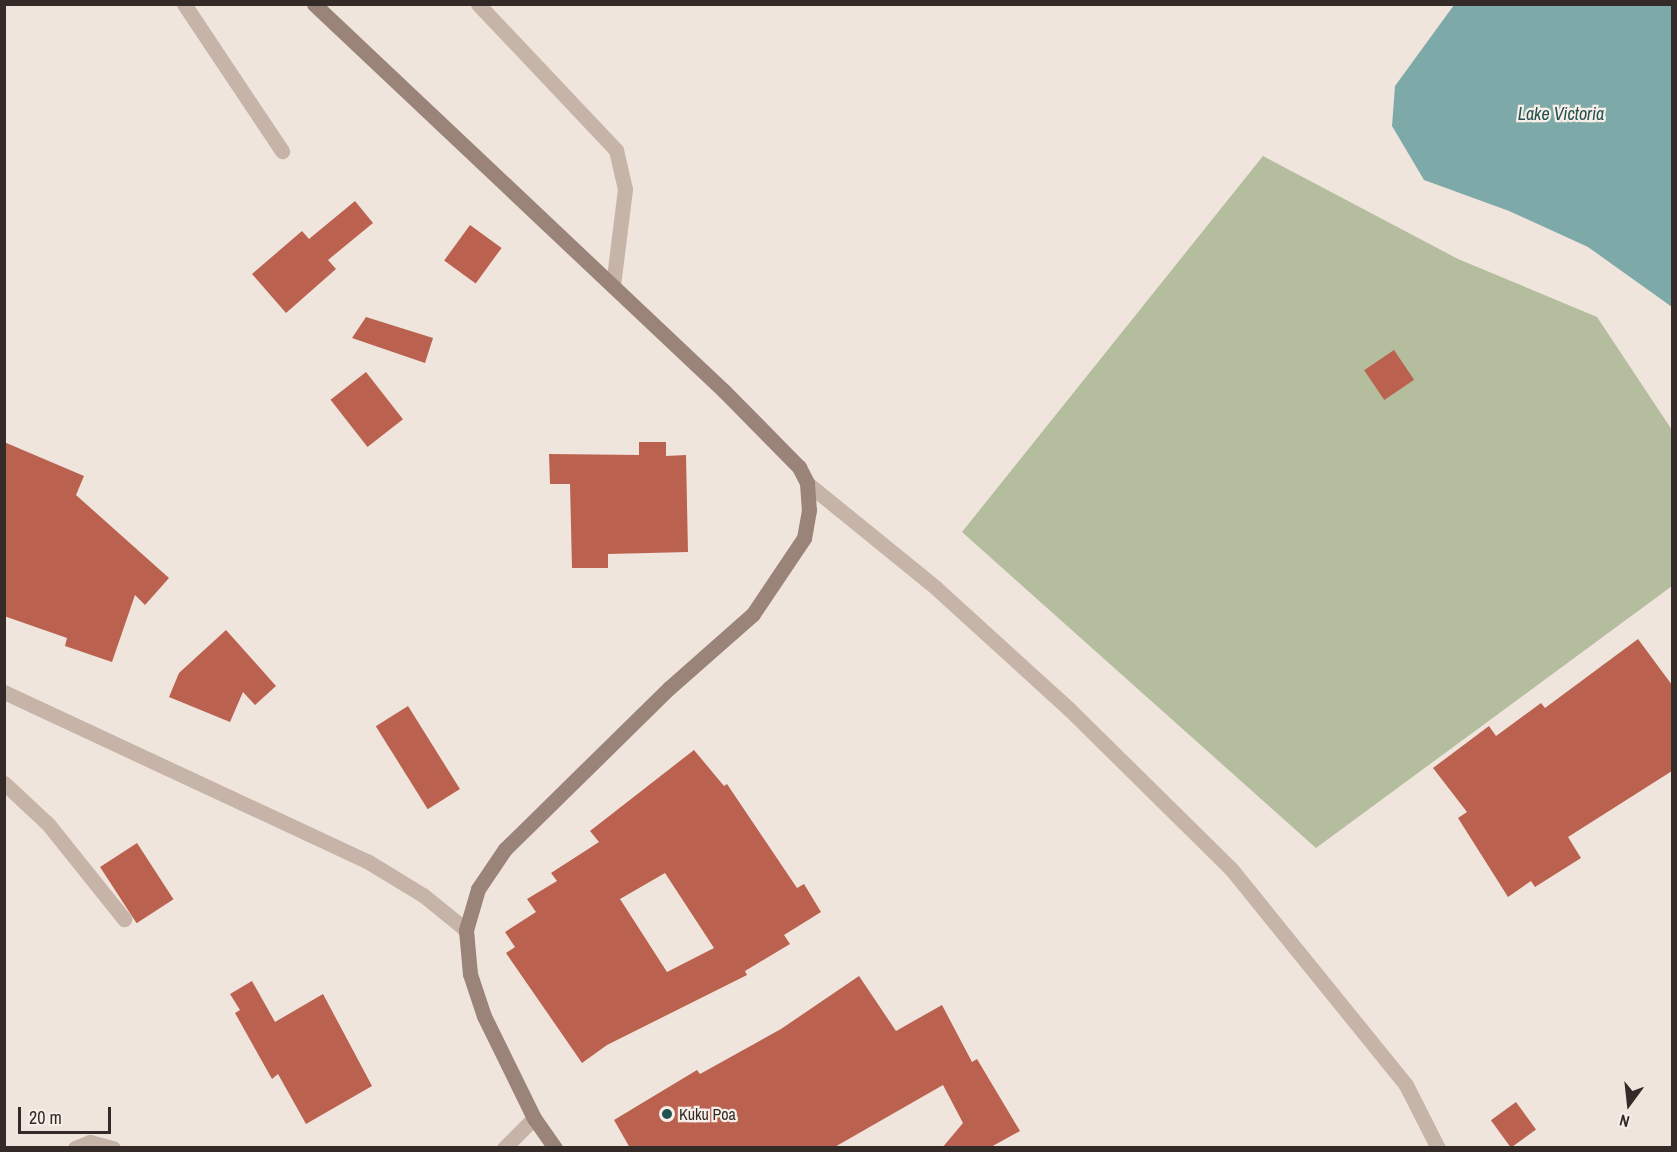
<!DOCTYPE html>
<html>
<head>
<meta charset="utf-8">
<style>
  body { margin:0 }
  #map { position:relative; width:1677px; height:1152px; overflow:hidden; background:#efe5dc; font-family:"Archivo Narrow",sans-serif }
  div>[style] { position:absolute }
  .green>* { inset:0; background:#b4bd9d }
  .water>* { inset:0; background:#7daaa9 }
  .building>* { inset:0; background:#ba624f; transform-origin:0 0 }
  .lane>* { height:15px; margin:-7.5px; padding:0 7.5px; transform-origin:7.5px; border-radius:7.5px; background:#c6b4a9 }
  .street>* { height:15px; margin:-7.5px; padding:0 7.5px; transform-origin:7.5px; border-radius:7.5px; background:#c6b4a9 }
  .secondary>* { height:15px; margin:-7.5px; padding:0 7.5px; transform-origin:7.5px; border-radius:7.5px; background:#9a847a }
  .dots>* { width:16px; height:16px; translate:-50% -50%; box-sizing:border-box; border:3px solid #f7efe7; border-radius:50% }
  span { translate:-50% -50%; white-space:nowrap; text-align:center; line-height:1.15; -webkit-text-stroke:4.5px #f7efe7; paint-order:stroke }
  .poi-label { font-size:16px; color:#342b28 }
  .left { translate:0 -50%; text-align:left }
  .water-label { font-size:18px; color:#215151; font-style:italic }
  .frame { position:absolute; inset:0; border:6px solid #342b28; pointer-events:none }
  .north { position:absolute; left:1599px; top:1074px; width:60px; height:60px; -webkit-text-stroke:4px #f7efe7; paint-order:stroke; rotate:195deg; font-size:16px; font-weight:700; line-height:24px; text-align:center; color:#342b28 }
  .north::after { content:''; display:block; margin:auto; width:21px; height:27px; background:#342b28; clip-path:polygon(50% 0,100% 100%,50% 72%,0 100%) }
  .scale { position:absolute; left:18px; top:1107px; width:93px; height:27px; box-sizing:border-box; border:3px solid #342b28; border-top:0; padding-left:8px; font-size:18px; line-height:21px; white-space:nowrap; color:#342b28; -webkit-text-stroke:4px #f7efe7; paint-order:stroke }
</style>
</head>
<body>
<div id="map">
  <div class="green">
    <i style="clip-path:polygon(1263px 156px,1458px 259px,1597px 317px,1672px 430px,1672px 586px,1316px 848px,962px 532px)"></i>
  </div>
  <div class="water">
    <i style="clip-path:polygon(1454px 5px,1672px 5px,1672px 307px,1588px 247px,1509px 211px,1424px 180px,1392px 126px,1395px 86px)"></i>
  </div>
  <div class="building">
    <i style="clip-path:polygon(355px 201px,373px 223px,328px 260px,336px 269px,286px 313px,252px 274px,302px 231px,309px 239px)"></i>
    <i style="left:470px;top:225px;width:39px;height:44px;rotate:36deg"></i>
    <i style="clip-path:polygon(366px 317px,433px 338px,425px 363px,352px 338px)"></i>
    <i style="left:1394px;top:350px;width:36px;height:36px;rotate:56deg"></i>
    <i style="left:366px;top:372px;width:60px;height:45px;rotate:52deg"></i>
    <i style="clip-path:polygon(4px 442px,84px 476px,76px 495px,169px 578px,145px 605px,135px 595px,112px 662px,65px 646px,67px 638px,4px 616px)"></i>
    <i style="clip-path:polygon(639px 442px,666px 442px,666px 456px,686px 455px,688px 552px,608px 554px,608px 568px,572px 568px,570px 484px,550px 484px,549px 454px,639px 455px)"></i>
    <i style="clip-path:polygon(226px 630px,276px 686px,255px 705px,243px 692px,230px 722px,169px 697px,179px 673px)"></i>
    <i style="clip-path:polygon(1638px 639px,1672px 685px,1672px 771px,1568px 837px,1581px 858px,1535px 887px,1531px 881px,1508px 897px,1458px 818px,1467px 812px,1433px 768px,1489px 726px,1496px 736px,1541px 703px,1545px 708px)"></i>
    <i style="left:408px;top:706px;width:98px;height:38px;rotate:58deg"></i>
    <i style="clip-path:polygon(evenodd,694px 750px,724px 786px,727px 784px,797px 888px,804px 884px,821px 912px,784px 935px,790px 944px,745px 971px,747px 975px,607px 1045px,582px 1063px,506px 953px,515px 947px,505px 932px,536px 912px,527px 899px,557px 881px,551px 873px,599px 842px,590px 831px,694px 750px,665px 873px,714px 948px,667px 972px,620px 899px,665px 873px)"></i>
    <i style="left:137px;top:843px;width:67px;height:44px;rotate:57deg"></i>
    <i style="clip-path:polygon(859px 976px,896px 1031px,942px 1005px,972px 1062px,977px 1059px,1020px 1131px,989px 1148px,942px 1148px,963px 1123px,943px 1085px,833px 1148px,630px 1148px,614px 1120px,697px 1070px,700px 1074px,781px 1029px)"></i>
    <i style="clip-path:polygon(252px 981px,275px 1022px,323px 994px,372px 1086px,306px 1124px,278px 1074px,272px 1079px,235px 1013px,240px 1010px,230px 994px)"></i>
    <i style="left:1516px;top:1102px;width:34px;height:31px;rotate:54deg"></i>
  </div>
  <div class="lane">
    <i style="left:807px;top:483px;width:166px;rotate:39.1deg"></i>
    <i style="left:936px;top:588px;width:180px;rotate:42.3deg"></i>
    <i style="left:1069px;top:709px;width:229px;rotate:44.6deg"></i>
    <i style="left:1232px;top:870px;width:277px;rotate:51deg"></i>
    <i style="left:1406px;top:1085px;width:71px;rotate:63.1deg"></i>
  </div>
  <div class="street">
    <i style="left:184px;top:4px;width:177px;rotate:56.3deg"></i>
    <i style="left:478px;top:4px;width:201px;rotate:46.6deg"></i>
    <i style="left:616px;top:150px;width:40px;rotate:77deg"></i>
    <i style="left:625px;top:189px;width:98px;rotate:97.1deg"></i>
    <i style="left:4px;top:692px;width:400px;rotate:25deg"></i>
    <i style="left:367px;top:861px;width:66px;rotate:31.3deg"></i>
    <i style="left:423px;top:895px;width:55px;rotate:39.1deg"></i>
    <i style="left:4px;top:783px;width:60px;rotate:43deg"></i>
    <i style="left:48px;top:824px;width:122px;rotate:51.3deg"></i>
    <i style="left:75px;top:1148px;width:16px;rotate:-22deg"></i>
    <i style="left:90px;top:1142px;width:24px;rotate:15deg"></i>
    <i style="left:504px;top:1148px;width:42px;rotate:-45deg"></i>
  </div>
  <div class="secondary">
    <i style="left:314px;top:4px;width:564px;rotate:43.35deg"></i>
    <i style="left:724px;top:391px;width:107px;rotate:45.4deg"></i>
    <i style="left:799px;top:467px;width:18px;rotate:63deg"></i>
    <i style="left:807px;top:483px;width:27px;rotate:86deg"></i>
    <i style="left:809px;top:510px;width:28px;rotate:100deg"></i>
    <i style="left:804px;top:538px;width:92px;rotate:123.9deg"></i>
    <i style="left:753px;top:614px;width:112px;rotate:138.6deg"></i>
    <i style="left:669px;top:688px;width:230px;rotate:135.5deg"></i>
    <i style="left:505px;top:849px;width:48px;rotate:124deg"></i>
    <i style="left:478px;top:889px;width:43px;rotate:106.3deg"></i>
    <i style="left:466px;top:930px;width:44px;rotate:84.8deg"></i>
    <i style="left:470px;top:974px;width:44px;rotate:71.6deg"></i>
    <i style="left:484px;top:1016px;width:114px;rotate:63.9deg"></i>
    <i style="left:534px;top:1118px;width:37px;rotate:55deg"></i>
  </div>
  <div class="dots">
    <i style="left:667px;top:1114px;background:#215151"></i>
  </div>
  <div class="poi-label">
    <span class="left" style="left:679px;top:1114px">Kuku Poa</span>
  </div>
  <div class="water-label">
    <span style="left:1561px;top:114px">Lake Victoria</span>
  </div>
  <div class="frame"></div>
  <div class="north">N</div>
  <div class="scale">20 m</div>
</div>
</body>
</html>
